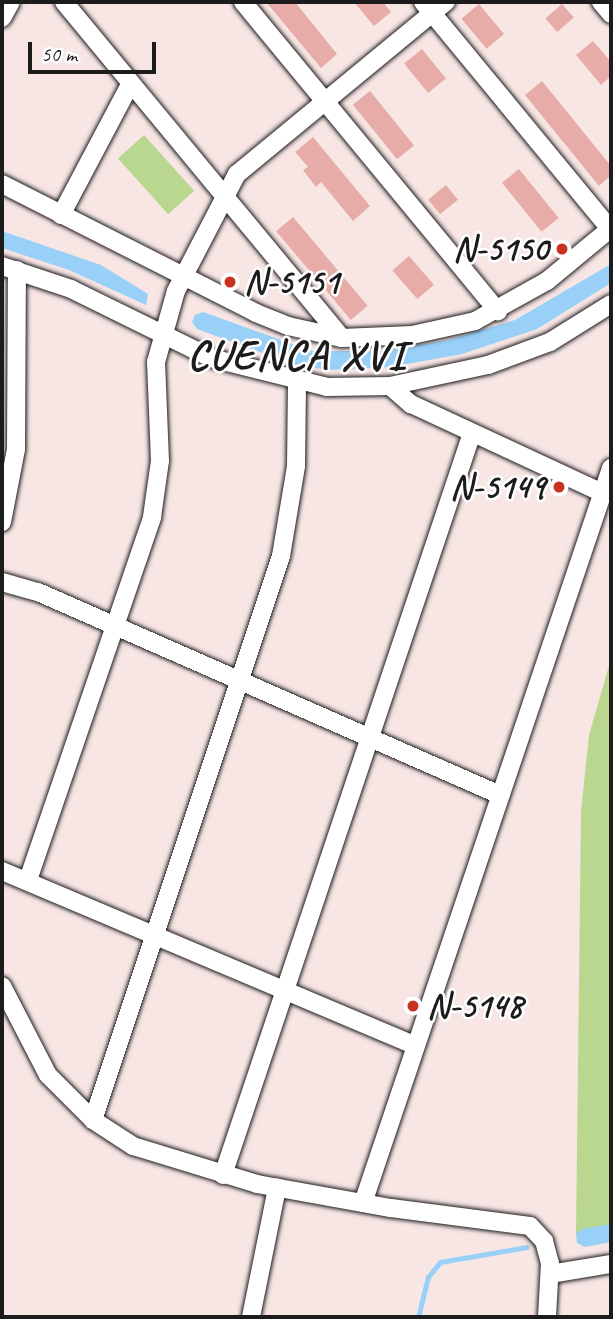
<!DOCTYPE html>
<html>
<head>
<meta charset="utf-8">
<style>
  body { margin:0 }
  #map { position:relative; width:613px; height:1319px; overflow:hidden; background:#f8e6e5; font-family:Caveat,sans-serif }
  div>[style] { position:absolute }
  .green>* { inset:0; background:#b9d78f; transform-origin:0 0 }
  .water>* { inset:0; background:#99d0f8 }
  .stream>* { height:5px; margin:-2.5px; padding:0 2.5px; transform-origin:2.5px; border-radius:2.5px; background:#99d0f8 }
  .building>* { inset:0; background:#e7aca7; transform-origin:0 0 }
  .roads { filter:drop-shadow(0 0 2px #1c1c1c) drop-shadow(0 0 2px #1c1c1c) }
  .street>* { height:18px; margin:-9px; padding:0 9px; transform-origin:9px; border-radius:9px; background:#fff }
  .dots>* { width:19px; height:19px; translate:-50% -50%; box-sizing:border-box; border:4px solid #fff; border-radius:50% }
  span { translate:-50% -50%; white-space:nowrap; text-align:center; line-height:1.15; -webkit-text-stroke:5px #fff; paint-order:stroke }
  .poi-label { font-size:35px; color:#1c1c1c; font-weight:700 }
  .right { translate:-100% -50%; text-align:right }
  .left { translate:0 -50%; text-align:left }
  .district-label { font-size:42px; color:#1c1c1c; font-weight:700; letter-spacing:2px }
  .frame { position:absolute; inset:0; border:4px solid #1c1c1c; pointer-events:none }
  .scale { position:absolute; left:28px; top:42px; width:128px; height:32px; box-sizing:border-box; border:4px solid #1c1c1c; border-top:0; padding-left:9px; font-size:21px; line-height:24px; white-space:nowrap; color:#1c1c1c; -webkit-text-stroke:5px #fff; paint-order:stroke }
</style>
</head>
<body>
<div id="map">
  <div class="green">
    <i style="left:144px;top:135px;width:75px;height:35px;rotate:48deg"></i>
    <i style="clip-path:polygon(611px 659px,611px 1224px,576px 1234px,581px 812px,589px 735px)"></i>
  </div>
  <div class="water">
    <i style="clip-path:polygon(2px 231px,101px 265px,148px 294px,146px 305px,69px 270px,2px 248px)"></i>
    <i style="clip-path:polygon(611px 264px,611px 283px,537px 329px,462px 354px,391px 367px,328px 370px,289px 363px,197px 329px,192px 322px,195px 315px,203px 312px,312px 351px,380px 351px,448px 340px,515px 320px)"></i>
    <i style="clip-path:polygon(611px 1224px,611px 1242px,585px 1247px,577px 1243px,576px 1234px,582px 1229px)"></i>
  </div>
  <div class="stream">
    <i style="left:418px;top:1317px;width:41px;rotate:-76deg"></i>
    <i style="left:428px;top:1277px;width:19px;rotate:-51deg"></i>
    <i style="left:440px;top:1262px;width:88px;rotate:-9.8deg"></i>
  </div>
  <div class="building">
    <i style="clip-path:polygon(266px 2px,295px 2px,337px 54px,321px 68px)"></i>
    <i style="clip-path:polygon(354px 2px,383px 2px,391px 12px,374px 26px)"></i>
    <i style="left:479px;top:4px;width:39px;height:23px;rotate:50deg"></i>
    <i style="left:562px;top:4px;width:18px;height:22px;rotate:49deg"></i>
    <i style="clip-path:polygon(593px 41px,611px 62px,611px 76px,601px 85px,576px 55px)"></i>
    <i style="left:422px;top:49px;width:38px;height:23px;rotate:51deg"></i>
    <i style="clip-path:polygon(542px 81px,611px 166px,611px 175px,599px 186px,525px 95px)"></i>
    <i style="left:370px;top:91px;width:70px;height:22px;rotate:51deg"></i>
    <i style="clip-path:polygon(313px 137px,370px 206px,353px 221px,321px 182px,316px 187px,303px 170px,308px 167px,295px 152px)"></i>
    <i style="left:519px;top:169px;width:63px;height:22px;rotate:51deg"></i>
    <i style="left:446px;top:185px;width:19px;height:23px;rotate:51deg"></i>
    <i style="left:293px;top:217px;width:116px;height:22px;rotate:50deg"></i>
    <i style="left:409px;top:256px;width:38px;height:22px;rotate:49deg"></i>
  </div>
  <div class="roads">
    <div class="street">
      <i style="left:64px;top:2px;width:436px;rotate:50.4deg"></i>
      <i style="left:243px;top:2px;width:401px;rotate:50.5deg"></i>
      <i style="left:423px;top:2px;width:296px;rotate:50.5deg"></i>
      <i style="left:601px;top:2px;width:16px;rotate:50deg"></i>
      <i style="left:2px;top:18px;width:18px;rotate:-61deg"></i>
      <i style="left:2px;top:184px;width:285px;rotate:26.9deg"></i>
      <i style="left:256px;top:313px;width:35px;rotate:22deg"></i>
      <i style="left:288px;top:326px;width:55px;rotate:12.5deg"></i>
      <i style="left:342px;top:338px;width:70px;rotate:-2.5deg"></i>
      <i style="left:412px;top:335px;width:65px;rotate:-12.5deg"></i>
      <i style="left:475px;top:321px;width:82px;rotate:-29.1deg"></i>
      <i style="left:547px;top:281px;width:83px;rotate:-39.6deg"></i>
      <i style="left:61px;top:215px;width:149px;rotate:-62.1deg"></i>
      <i style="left:2px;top:266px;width:73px;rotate:18.4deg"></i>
      <i style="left:71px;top:289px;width:156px;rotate:26.2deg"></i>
      <i style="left:211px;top:358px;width:120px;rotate:14deg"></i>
      <i style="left:327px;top:387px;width:63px;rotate:-0.9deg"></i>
      <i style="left:390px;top:386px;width:100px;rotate:-12.1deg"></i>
      <i style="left:488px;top:365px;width:66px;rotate:-20.4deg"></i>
      <i style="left:550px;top:342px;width:72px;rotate:-31.9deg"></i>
      <i style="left:390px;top:386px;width:28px;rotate:41deg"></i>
      <i style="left:411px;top:404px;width:212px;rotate:24.9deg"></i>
      <i style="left:2px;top:522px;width:74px;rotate:-79.1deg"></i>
      <i style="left:16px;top:449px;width:179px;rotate:-89.7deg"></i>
      <i style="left:2px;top:582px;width:37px;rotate:16deg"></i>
      <i style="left:38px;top:592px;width:505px;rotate:23.72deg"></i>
      <i style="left:2px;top:871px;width:449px;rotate:22.9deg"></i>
      <i style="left:28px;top:880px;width:384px;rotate:-71.1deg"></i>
      <i style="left:152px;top:517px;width:57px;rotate:-81.9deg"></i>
      <i style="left:160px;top:461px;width:99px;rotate:-92.3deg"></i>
      <i style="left:156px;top:362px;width:74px;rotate:-74.3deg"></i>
      <i style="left:176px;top:291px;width:132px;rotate:-62.5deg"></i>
      <i style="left:237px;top:174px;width:271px;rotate:-39.5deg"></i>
      <i style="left:2px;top:986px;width:100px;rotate:62.7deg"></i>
      <i style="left:48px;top:1075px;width:64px;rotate:45deg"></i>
      <i style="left:93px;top:1120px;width:48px;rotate:33deg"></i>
      <i style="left:133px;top:1146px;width:130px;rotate:17deg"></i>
      <i style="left:257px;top:1184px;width:136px;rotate:10.2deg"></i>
      <i style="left:391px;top:1208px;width:140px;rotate:7.4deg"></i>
      <i style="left:530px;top:1226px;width:21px;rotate:47deg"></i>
      <i style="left:544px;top:1241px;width:23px;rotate:75deg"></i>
      <i style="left:550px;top:1263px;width:54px;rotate:93.2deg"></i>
      <i style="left:93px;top:1120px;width:595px;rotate:-71.57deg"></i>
      <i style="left:281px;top:556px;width:91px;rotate:-80.5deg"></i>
      <i style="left:296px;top:466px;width:84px;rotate:-89.3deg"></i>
      <i style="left:223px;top:1175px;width:783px;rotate:-71.45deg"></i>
      <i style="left:363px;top:1203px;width:776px;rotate:-71.35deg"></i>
      <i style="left:550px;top:1274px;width:62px;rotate:-9.3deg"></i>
      <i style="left:251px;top:1317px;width:132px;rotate:-78.6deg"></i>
    </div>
  </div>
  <div class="dots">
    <i style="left:562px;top:249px;background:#c8321e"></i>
    <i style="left:230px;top:282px;background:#c8321e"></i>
    <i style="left:559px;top:487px;background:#c8321e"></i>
    <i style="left:413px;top:1006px;background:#c8321e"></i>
  </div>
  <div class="poi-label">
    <span class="right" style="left:548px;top:249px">N-5150</span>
    <span class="left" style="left:244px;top:282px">N-5151</span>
    <span class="right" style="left:545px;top:487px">N-5149</span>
    <span class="left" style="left:427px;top:1006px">N-5148</span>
  </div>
  <div class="district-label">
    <span style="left:297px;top:356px">CUENCA XVI</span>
  </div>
  <div class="frame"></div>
  <div class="scale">50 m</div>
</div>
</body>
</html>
